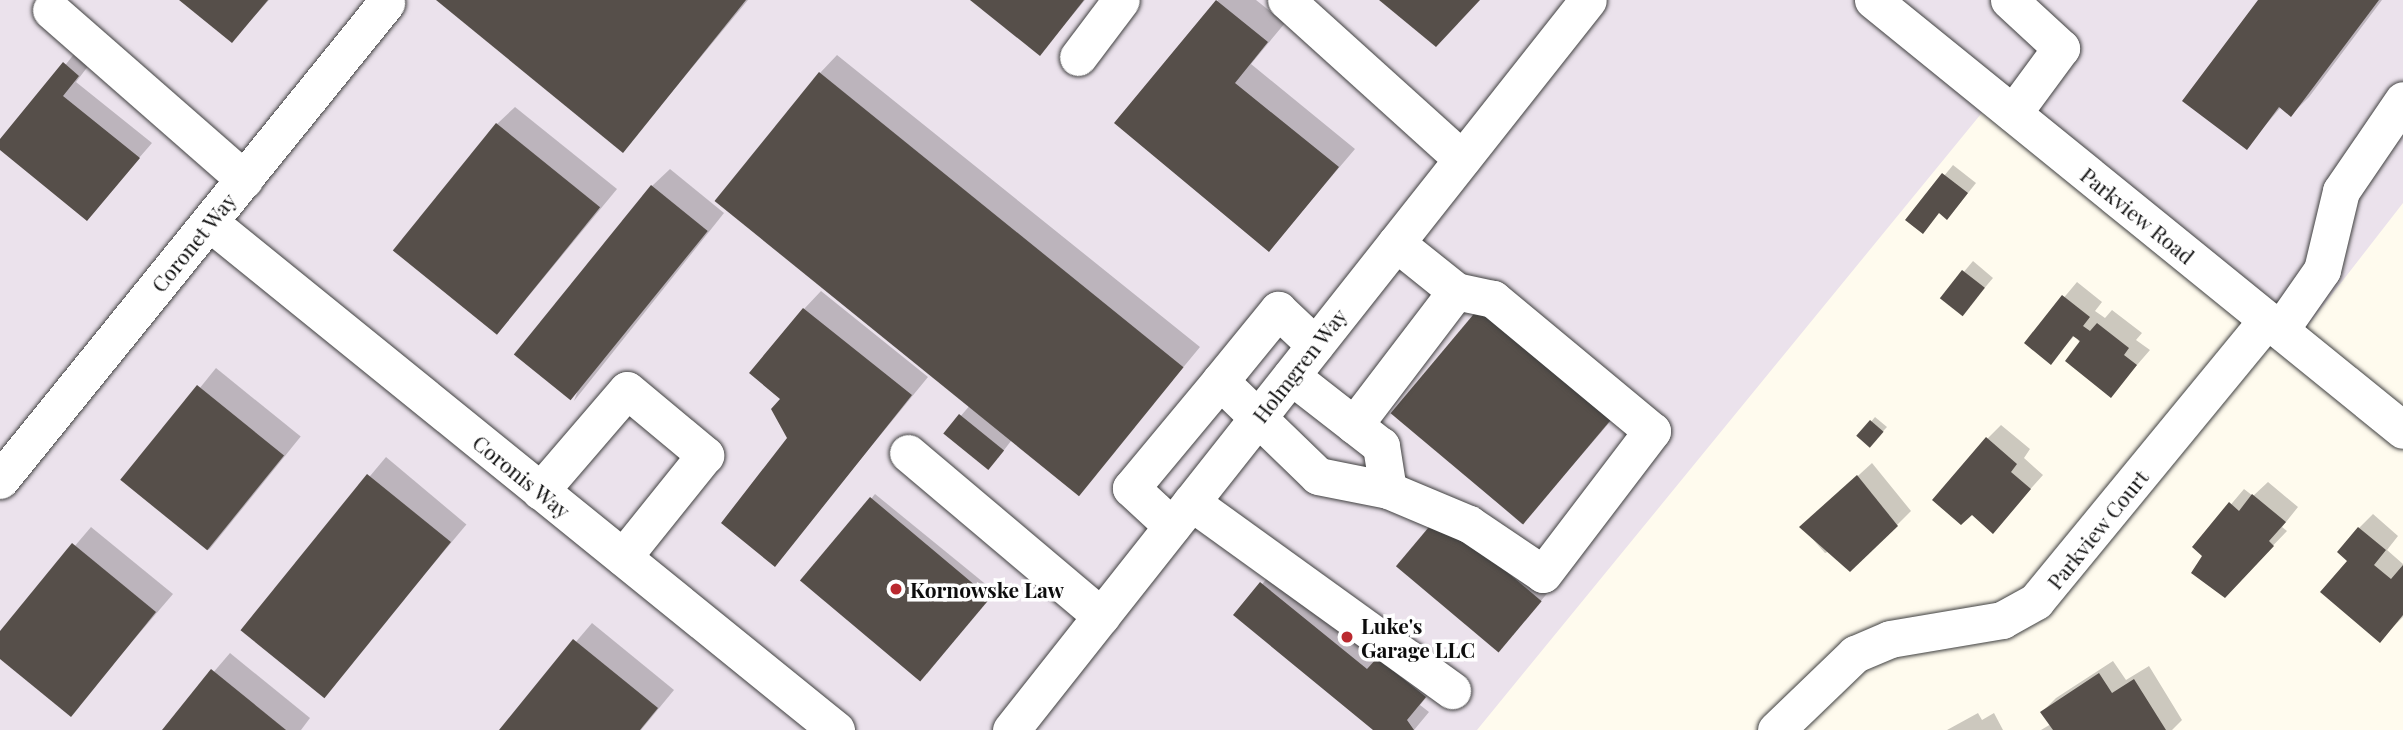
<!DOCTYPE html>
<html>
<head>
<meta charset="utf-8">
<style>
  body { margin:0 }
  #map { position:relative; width:2403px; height:730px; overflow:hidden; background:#fffbee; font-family:"Playfair Display",serif }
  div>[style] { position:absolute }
  .industrial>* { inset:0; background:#ebe2ec }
  .shadow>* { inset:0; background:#0003; transform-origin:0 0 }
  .building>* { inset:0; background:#564f4a; transform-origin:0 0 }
  .roads { filter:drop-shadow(0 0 2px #404040) drop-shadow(0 0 2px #404040) }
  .minor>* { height:37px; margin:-18.5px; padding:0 18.5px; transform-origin:18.5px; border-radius:18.5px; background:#fff }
  .dots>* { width:19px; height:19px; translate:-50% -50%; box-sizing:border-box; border:4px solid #fff; border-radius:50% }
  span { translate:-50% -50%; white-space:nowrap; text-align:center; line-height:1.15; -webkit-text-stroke:7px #fff; paint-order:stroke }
  .street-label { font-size:21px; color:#0d0d0d }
  .poi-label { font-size:21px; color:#0d0d0d; font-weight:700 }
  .left { translate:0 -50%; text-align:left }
</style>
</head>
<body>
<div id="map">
  <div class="industrial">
    <i style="clip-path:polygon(0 0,2403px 0,2403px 203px,2295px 342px,1994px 98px,1477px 730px,0 730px)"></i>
  </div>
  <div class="shadow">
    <i style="clip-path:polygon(182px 0,269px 0,232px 41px)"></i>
    <i style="clip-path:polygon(439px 0,748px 0,623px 151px)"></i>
    <i style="clip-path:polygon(972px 0,1085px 0,1040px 54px)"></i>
    <i style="clip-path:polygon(1218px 0,1256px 0,1285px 23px,1251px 64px,1355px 149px,1269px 250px,1116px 123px)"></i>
    <i style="clip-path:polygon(2260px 0,2382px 0,2309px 97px,2291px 115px,2281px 107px,2246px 148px)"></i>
    <i style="clip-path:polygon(78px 49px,92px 61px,76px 82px,152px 143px,87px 218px,0 148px)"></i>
    <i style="clip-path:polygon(837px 55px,1200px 347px,1081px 491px,1014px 437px,998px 458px,946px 433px,972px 403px,820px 73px)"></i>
    <i style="clip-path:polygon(515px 107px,617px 189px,498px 333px,497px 124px)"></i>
    <i style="clip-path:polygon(1953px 165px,1976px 183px,1956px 208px,1908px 220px)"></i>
    <i style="clip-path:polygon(670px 169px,724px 213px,574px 401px,652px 186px)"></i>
    <i style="clip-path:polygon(1973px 261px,1993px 278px,1971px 304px,1942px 298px)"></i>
    <i style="clip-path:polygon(2077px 282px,2102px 302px,2095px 311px,2105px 318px,2112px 310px,2142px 333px,2136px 340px,2150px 350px,2111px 395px,2075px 335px,2051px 362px,2026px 343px)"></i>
    <i style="clip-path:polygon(821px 291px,928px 377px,774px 565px,789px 438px,783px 398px,804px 309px)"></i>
    <i style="left:216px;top:368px;width:109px;height:146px;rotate:39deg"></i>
    <i style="clip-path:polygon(1628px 401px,1522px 524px,1394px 413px)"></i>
    <i style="clip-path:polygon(1875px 417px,1887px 427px,1874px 441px,1859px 436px)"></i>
    <i style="clip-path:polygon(2001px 425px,2030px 449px,2024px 458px,2043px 475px,1993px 531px,1987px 439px)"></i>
    <i style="left:386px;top:457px;width:105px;height:224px;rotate:40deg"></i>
    <i style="clip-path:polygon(1872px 463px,1911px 511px,1897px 525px,1825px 553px,1802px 527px)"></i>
    <i style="clip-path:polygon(2268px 482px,2298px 507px,2282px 527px,2287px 531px,2238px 582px,2195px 547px,2244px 489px,2253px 496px)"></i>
    <i style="clip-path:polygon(875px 494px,994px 591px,927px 674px,871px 499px)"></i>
    <i style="clip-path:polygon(2373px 514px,2398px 536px,2387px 550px,2403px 564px,2403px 617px,2380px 640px,2349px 561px,2359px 528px)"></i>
    <i style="clip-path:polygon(1440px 516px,1554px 585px,1513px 635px)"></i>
    <i style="clip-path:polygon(91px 527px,173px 594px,70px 714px,0 657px,0 634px)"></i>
    <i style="clip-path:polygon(1275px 569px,1438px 683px,1420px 705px,1429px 712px,1414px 730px,1383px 730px,1236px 615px)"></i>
    <i style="clip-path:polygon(592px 623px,674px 690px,641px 730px,501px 730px)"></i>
    <i style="clip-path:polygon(230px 653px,310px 718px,301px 730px,164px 730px)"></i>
    <i style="clip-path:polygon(2113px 661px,2126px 680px,2149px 666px,2182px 720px,2172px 730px,2041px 730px,2051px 724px,2042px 712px,2056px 698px)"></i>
    <i style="clip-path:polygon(1978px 713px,1982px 720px,1994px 713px,2003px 730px,1947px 730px)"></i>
  </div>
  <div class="building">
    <i style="clip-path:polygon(179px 0,268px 0,232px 43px)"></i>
    <i style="clip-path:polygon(436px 0,746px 0,623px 153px)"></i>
    <i style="clip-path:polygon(970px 0,1084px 0,1040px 56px)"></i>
    <i style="clip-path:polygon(1216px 0,1268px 42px,1235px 83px,1339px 167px,1269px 252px,1114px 123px)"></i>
    <i style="clip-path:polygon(1379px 0,1480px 0,1436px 47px)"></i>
    <i style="clip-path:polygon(2258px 0,2379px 0,2291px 117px,2279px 107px,2247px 150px,2182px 101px)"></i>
    <i style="clip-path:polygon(63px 62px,79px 76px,63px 96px,140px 158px,87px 221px,0 150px,0 139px)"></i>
    <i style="left:819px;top:72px;width:469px;height:166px;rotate:39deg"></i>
    <i style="left:496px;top:123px;width:134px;height:164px;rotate:39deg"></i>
    <i style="clip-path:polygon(1942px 173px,1968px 193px,1947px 220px,1939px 213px,1923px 234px,1905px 220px)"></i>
    <i style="left:651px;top:185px;width:73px;height:218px;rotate:39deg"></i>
    <i style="left:1962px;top:270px;width:29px;height:36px;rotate:38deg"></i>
    <i style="clip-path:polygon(2062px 295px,2090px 317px,2083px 326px,2090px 331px,2097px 323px,2129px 348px,2124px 355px,2137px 365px,2111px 398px,2065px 361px,2080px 341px,2073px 336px,2051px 365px,2024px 343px)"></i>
    <i style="clip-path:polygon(803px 308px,912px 395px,775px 567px,721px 523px,787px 438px,771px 409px,780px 399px,749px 373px)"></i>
    <i style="left:1478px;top:309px;width:173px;height:136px;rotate:40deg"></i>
    <i style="left:197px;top:385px;width:112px;height:122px;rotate:39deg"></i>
    <i style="left:959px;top:414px;width:58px;height:25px;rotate:39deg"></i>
    <i style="left:1870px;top:420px;width:18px;height:21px;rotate:41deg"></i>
    <i style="clip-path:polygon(1986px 437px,2017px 464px,2011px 472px,2031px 489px,1993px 534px,1972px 515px,1961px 525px,1932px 500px)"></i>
    <i style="left:367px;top:474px;width:108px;height:201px;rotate:39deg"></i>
    <i style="clip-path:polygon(1857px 475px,1898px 526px,1850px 572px,1799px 527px)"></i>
    <i style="clip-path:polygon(2252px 494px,2286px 522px,2269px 541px,2274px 546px,2225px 598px,2191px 573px,2202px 556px,2192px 547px,2229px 502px,2239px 511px)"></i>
    <i style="left:870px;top:497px;width:157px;height:109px;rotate:40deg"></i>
    <i style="left:1439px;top:515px;width:134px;height:67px;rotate:40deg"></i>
    <i style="clip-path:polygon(2358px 527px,2386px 550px,2374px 565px,2391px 579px,2403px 565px,2403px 615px,2380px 643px,2320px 592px,2347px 561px,2337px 552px)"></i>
    <i style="clip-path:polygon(72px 543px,156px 612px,71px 717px,0 659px,0 631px)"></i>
    <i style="clip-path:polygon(1260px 582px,1367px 669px,1377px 658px,1426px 697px,1407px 720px,1414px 730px,1373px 730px,1233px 615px)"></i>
    <i style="clip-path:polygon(573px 639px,658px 708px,640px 730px,499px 730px)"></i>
    <i style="clip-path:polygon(211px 669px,286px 730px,162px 730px)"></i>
    <i style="clip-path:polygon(2099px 673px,2112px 693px,2134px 679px,2166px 730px,2053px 730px,2040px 712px)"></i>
  </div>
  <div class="roads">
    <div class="minor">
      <i style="left:1286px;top:0;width:237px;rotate:42.1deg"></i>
      <i style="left:1873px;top:0;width:682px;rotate:39.05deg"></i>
      <i style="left:2009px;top:0;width:71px;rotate:42.7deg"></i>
      <i style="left:2061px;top:48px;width:81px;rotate:126.4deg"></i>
      <i style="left:51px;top:10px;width:257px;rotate:41.2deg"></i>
      <i style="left:1078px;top:57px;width:71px;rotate:-53deg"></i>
      <i style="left:209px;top:222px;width:807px;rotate:39.01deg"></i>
      <i style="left:2280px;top:330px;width:73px;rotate:-55deg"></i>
      <i style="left:2322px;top:270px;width:81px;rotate:-76.5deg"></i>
      <i style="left:2341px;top:191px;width:110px;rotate:-55.7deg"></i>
      <i style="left:1220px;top:381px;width:92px;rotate:-50.8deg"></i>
      <i style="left:1278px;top:310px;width:51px;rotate:43.4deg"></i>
      <i style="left:1354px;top:425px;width:168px;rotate:-52.7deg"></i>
      <i style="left:1456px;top:291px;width:77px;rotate:-141.3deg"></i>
      <i style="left:908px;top:453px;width:253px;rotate:40.2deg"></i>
      <i style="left:0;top:480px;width:614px;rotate:-51.02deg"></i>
      <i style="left:1388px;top:490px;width:88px;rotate:22.8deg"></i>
      <i style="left:1469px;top:524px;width:89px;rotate:34deg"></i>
      <i style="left:1543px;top:574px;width:180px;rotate:-52.7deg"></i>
      <i style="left:1652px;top:431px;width:207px;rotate:-140.3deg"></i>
      <i style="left:1493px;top:299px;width:38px;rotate:-168deg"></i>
      <i style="left:540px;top:491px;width:133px;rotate:-49.3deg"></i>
      <i style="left:627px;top:390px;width:102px;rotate:39.8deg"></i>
      <i style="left:705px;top:455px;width:131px;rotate:128.8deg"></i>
      <i style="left:1191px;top:502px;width:322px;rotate:35.8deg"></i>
      <i style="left:1172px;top:526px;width:56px;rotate:-137.2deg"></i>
      <i style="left:1131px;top:488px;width:139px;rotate:-50.2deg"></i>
      <i style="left:1220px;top:381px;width:136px;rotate:44.1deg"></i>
      <i style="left:1318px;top:476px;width:71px;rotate:11.3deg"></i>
      <i style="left:1388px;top:490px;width:45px;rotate:-99deg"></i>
      <i style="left:1381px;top:446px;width:114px;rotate:-142.1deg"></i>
      <i style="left:1011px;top:730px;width:930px;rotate:-51.68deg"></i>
      <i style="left:1776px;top:730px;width:110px;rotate:-43.9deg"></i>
      <i style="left:1855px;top:654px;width:38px;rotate:-23deg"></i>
      <i style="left:1890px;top:639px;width:114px;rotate:-9.6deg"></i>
      <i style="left:2002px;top:620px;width:39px;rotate:-29deg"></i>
      <i style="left:2036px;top:601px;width:364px;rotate:-50.6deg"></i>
    </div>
  </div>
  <div class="dots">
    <i style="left:896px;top:589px;background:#ba292f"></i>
    <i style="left:1347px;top:637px;background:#ba292f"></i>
  </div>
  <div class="street-label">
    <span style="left:2138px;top:215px;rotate:39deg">Parkview Road</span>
    <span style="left:193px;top:242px;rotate:-51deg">Coronet Way</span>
    <span style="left:1299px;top:365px;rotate:-52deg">Holmgren Way</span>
    <span style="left:522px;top:476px;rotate:39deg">Coronis Way</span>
    <span style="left:2097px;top:529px;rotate:-51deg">Parkview Court</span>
  </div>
  <div class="poi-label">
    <span class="left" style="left:910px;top:589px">Kornowske Law</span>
    <span class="left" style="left:1361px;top:637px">Luke's<br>Garage LLC</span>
  </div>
</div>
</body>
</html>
